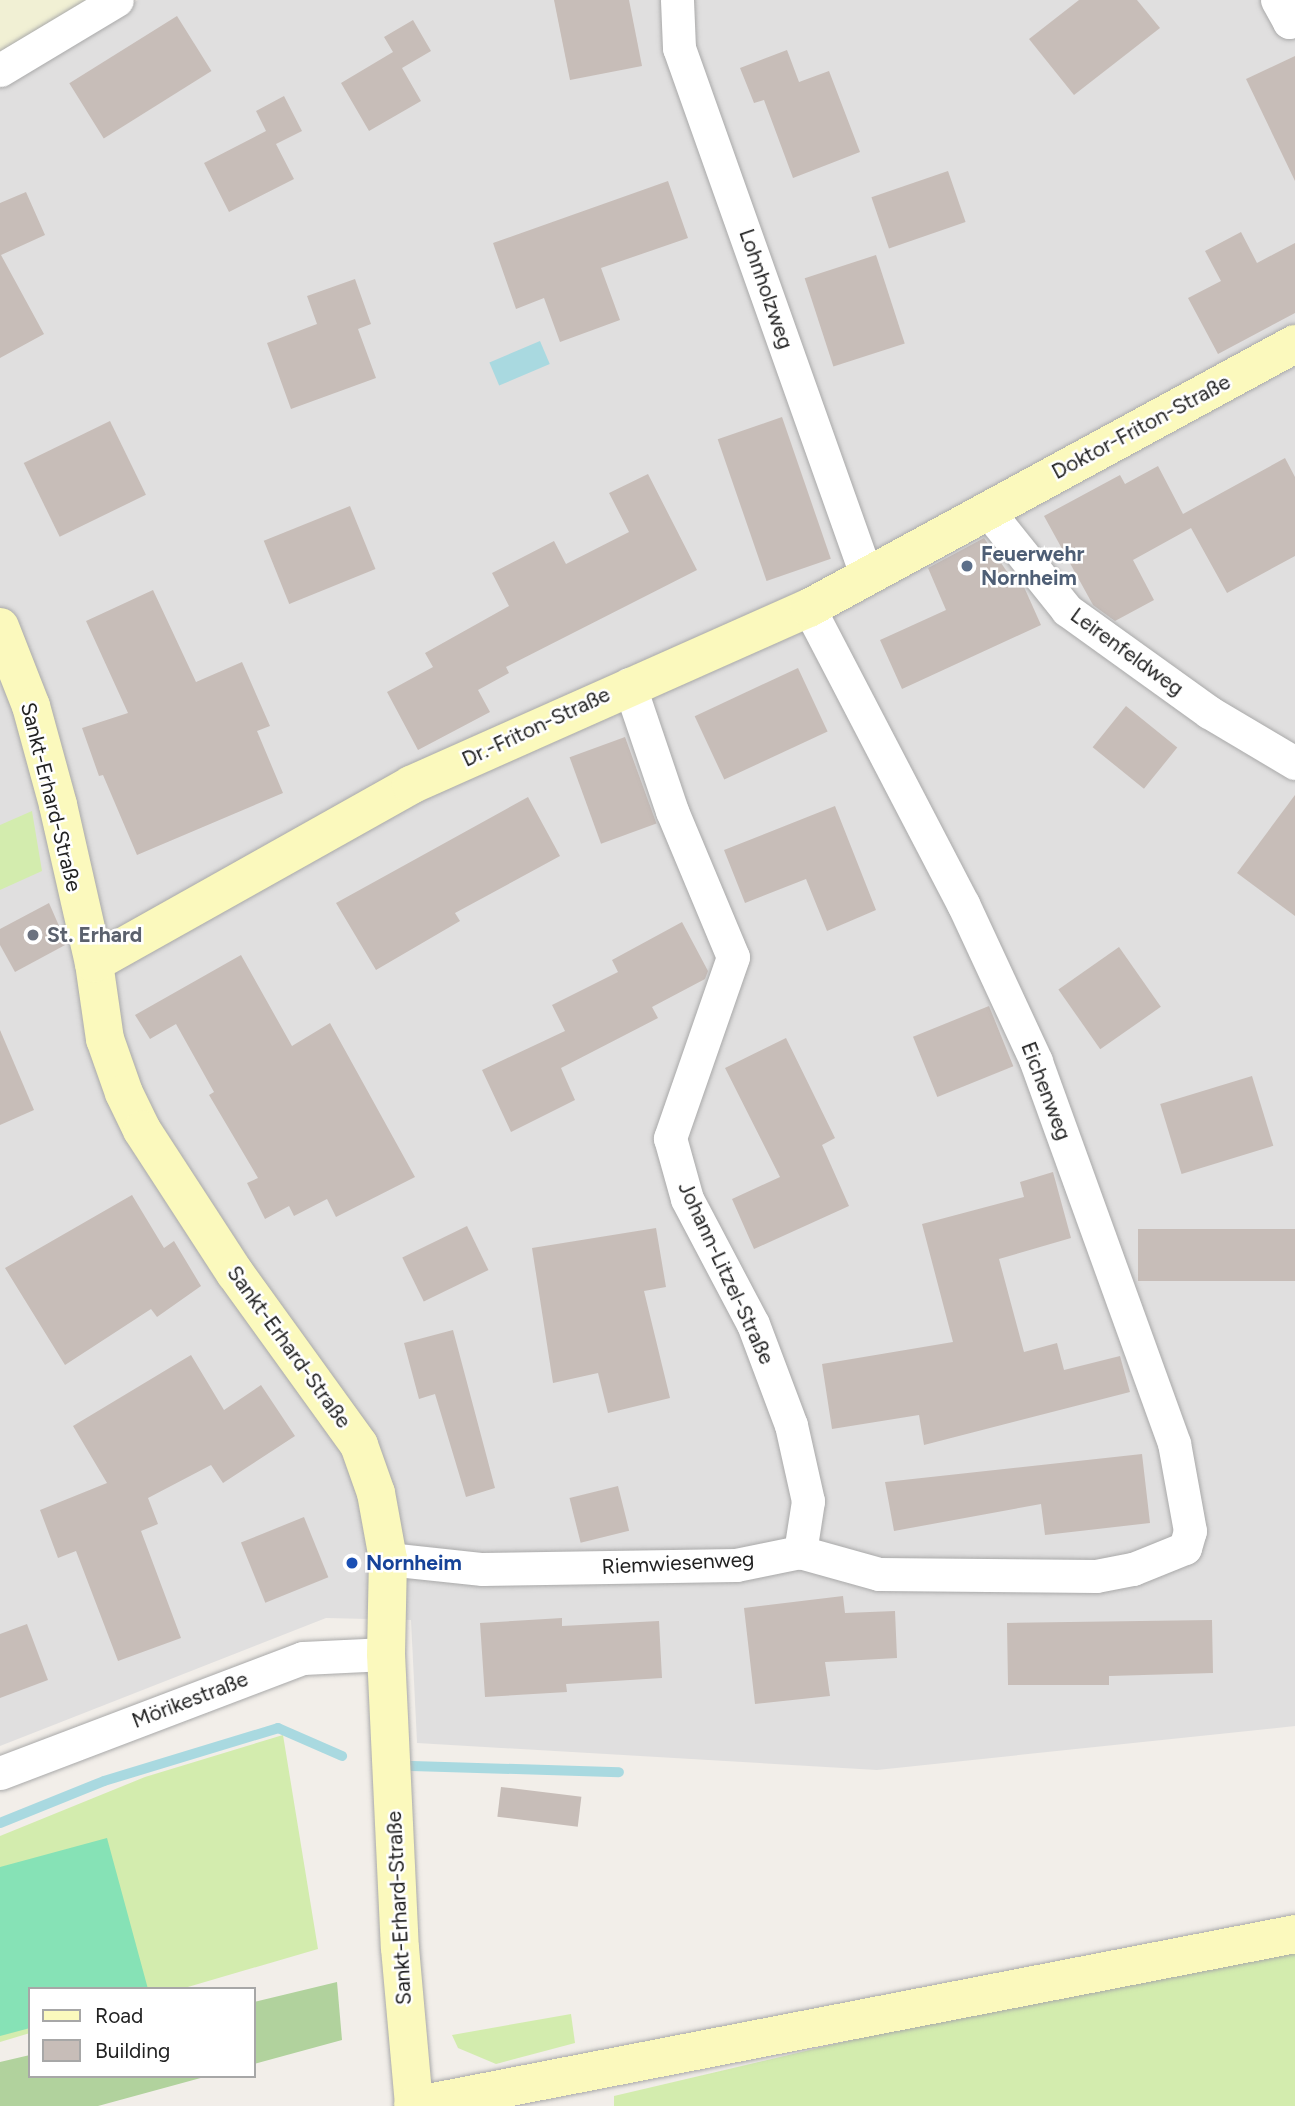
<!DOCTYPE html>
<html>
<head>
<meta charset="utf-8">
<style>
  body { margin:0 }
  #map { position:relative; width:1295px; height:2106px; overflow:hidden; background:#f2eee9; font-family:Figtree,sans-serif }
  div>[style] { position:absolute }
  .residential>* { inset:0; background:#e0dfdf }
  .farmland>* { inset:0; background:#f1f0d4 }
  .grass>* { inset:0; background:#d3ecae }
  .forest>* { inset:0; background:#b1d29d }
  .pitch>* { inset:0; background:#86e2b6 }
  .water>* { inset:0; background:#a9d9e0; transform-origin:0 0 }
  .stream>* { height:10px; margin:-5px; padding:0 5px; transform-origin:5px; border-radius:5px; background:#a9d9e0 }
  .building>* { inset:0; background:#c7bdb8; transform-origin:0 0 }
  .roads { filter:drop-shadow(0 0 2px #a9a9a9) drop-shadow(0 0 2px #a9a9a9) }
  .street>* { height:33px; margin:-16.5px; padding:0 16.5px; transform-origin:16.5px; border-radius:16.5px; background:#fff }
  .secondary>* { height:38px; margin:-19px; padding:0 19px; transform-origin:19px; border-radius:19px; background:#fbf9bd }
  .dots>* { width:19px; height:19px; translate:-50% -50%; box-sizing:border-box; border:4px solid #fff; border-radius:50% }
  span { translate:-50% -50%; white-space:nowrap; text-align:center; line-height:1.15; -webkit-text-stroke:5px #fff; paint-order:stroke }
  .street-label { font-size:21px; color:#222 }
  .service-label { font-size:21px; color:#4e5e75; font-weight:700 }
  .left { translate:0 -50%; text-align:left }
  .worship-label { font-size:21px; color:#5b616d; font-weight:700 }
  .transit-label { font-size:21px; color:#164399; font-weight:700 }
  .legend { position:absolute; left:28px; top:1987px; width:228px; height:91px; box-sizing:border-box; background:#fff; border:2px solid #a7a7a7; margin:0; padding:9px 12px; list-style:none; font-size:21px; color:#222 }
  .legend li { display:flex; align-items:center; gap:14px; height:35px }
  .legend b { width:35px; border:2px solid #a7a7a7 }
</style>
</head>
<body>
<div id="map">
  <div class="residential">
    <i style="clip-path:polygon(138px 0,1295px 0,1295px 1726px,877px 1770px,417px 1743px,411px 1620px,326px 1618px,0 1746px,0 85px)"></i>
  </div>
  <div class="farmland">
    <i style="clip-path:polygon(0 0,96px 0,0 58px)"></i>
  </div>
  <div class="grass">
    <i style="clip-path:polygon(32px 811px,42px 871px,0 890px,0 825px)"></i>
    <i style="clip-path:polygon(283px 1735px,318px 1949px,181px 1989px,30px 1989px,30px 2033px,0 2042px,0 1836px,145px 1777px)"></i>
    <i style="clip-path:polygon(1295px 1953px,1295px 2106px,614px 2106px,614px 2096px,933px 2021px)"></i>
    <i style="clip-path:polygon(571px 2014px,575px 2043px,496px 2064px,458px 2048px,452px 2035px)"></i>
  </div>
  <div class="forest">
    <i style="clip-path:polygon(337px 1982px,342px 2040px,254px 2064px,254px 2002px)"></i>
    <i style="clip-path:polygon(30px 2055px,30px 2076px,208px 2076px,98px 2106px,0 2106px,0 2062px)"></i>
  </div>
  <div class="pitch">
    <i style="clip-path:polygon(107px 1838px,148px 1989px,30px 1989px,30px 2028px,0 2036px,0 1867px)"></i>
  </div>
  <div class="water">
    <i style="left:540px;top:341px;width:25px;height:55px;rotate:67deg"></i>
  </div>
  <div class="stream">
    <i style="left:412px;top:1766px;width:207px;rotate:1.7deg"></i>
    <i style="left:0;top:1823px;width:112px;rotate:-22deg"></i>
    <i style="left:104px;top:1781px;width:182px;rotate:-16.9deg"></i>
    <i style="left:278px;top:1728px;width:70px;rotate:23.6deg"></i>
  </div>
  <div class="building">
    <i style="clip-path:polygon(554px 0,629px 0,642px 66px,570px 80px)"></i>
    <i style="clip-path:polygon(1079px 0,1137px 0,1160px 28px,1074px 95px,1029px 39px)"></i>
    <i style="left:177px;top:16px;width:65px;height:127px;rotate:58deg"></i>
    <i style="clip-path:polygon(413px 20px,431px 51px,402px 68px,421px 101px,369px 131px,341px 83px,393px 52px,384px 37px)"></i>
    <i style="clip-path:polygon(787px 50px,799px 82px,829px 71px,860px 152px,793px 178px,764px 100px,754px 103px,740px 68px)"></i>
    <i style="clip-path:polygon(1295px 56px,1295px 181px,1246px 79px)"></i>
    <i style="clip-path:polygon(284px 96px,302px 131px,276px 144px,294px 179px,229px 212px,204px 163px,266px 131px,256px 111px)"></i>
    <i style="left:948px;top:171px;width:54px;height:81px;rotate:71deg"></i>
    <i style="clip-path:polygon(668px 181px,688px 238px,601px 268px,620px 320px,560px 342px,544px 298px,516px 309px,493px 243px)"></i>
    <i style="clip-path:polygon(26px 192px,45px 235px,1px 255px,44px 334px,0 358px,0 203px)"></i>
    <i style="clip-path:polygon(1241px 232px,1257px 263px,1295px 243px,1295px 313px,1218px 354px,1188px 298px,1221px 281px,1205px 251px)"></i>
    <i style="left:876px;top:255px;width:93px;height:75px;rotate:72deg"></i>
    <i style="clip-path:polygon(355px 279px,371px 324px,358px 329px,376px 378px,291px 409px,267px 343px,317px 324px,307px 296px)"></i>
    <i style="left:782px;top:417px;width:150px;height:68px;rotate:71deg"></i>
    <i style="left:110px;top:421px;width:82px;height:96px;rotate:64deg"></i>
    <i style="clip-path:polygon(1285px 458px,1295px 477px,1295px 556px,1227px 593px,1191px 528px,1133px 560px,1154px 600px,1115px 621px,1093px 605px,1044px 516px,1120px 475px,1125px 484px,1158px 466px,1183px 514px)"></i>
    <i style="clip-path:polygon(648px 474px,697px 570px,506px 667px,509px 673px,478px 690px,490px 712px,418px 750px,387px 692px,433px 667px,425px 653px,509px 606px,492px 573px,554px 541px,566px 564px,629px 532px,609px 493px)"></i>
    <i style="left:350px;top:506px;width:68px;height:93px;rotate:68deg"></i>
    <i style="clip-path:polygon(984px 538px,1012px 579px,1016px 577px,1024px 587px,1041px 625px,902px 689px,880px 640px,946px 610px,928px 568px)"></i>
    <i style="clip-path:polygon(153px 590px,196px 682px,242px 662px,270px 726px,257px 731px,283px 793px,137px 855px,103px 775px,99px 776px,82px 728px,128px 713px,86px 621px)"></i>
    <i style="left:798px;top:668px;width:70px;height:114px;rotate:65deg"></i>
    <i style="left:1126px;top:706px;width:66px;height:53px;rotate:39deg"></i>
    <i style="left:625px;top:737px;width:92px;height:59px;rotate:70deg"></i>
    <i style="clip-path:polygon(1295px 795px,1295px 916px,1237px 873px)"></i>
    <i style="clip-path:polygon(528px 797px,560px 856px,455px 913px,460px 921px,376px 970px,336px 903px)"></i>
    <i style="clip-path:polygon(835px 806px,876px 910px,827px 931px,806px 879px,745px 903px,724px 850px)"></i>
    <i style="clip-path:polygon(49px 903px,67px 944px,15px 972px,0 945px,0 929px)"></i>
    <i style="clip-path:polygon(682px 922px,708px 971px,705px 979px,652px 1007px,658px 1018px,561px 1068px,575px 1100px,511px 1132px,482px 1070px,565px 1031px,552px 1005px,618px 972px,612px 960px)"></i>
    <i style="left:1119px;top:947px;width:73px;height:74px;rotate:55deg"></i>
    <i style="clip-path:polygon(241px 955px,292px 1046px,330px 1023px,415px 1177px,336px 1217px,327px 1199px,294px 1216px,289px 1206px,265px 1219px,247px 1183px,258px 1178px,209px 1095px,214px 1092px,176px 1024px,150px 1039px,135px 1015px)"></i>
    <i style="left:989px;top:1006px;width:65px;height:82px;rotate:68deg"></i>
    <i style="clip-path:polygon(0 1030px,34px 1110px,0 1125px)"></i>
    <i style="clip-path:polygon(786px 1038px,835px 1138px,822px 1145px,849px 1206px,754px 1249px,732px 1199px,780px 1177px,725px 1068px)"></i>
    <i style="left:1252px;top:1076px;width:73px;height:96px;rotate:73deg"></i>
    <i style="clip-path:polygon(1053px 1172px,1071px 1238px,999px 1259px,1024px 1352px,1057px 1343px,1064px 1370px,1120px 1356px,1130px 1392px,924px 1445px,919px 1415px,832px 1429px,822px 1364px,953px 1342px,922px 1224px,1024px 1197px,1020px 1182px)"></i>
    <i style="clip-path:polygon(132px 1195px,164px 1248px,174px 1241px,201px 1286px,157px 1317px,151px 1309px,65px 1365px,5px 1268px)"></i>
    <i style="left:467px;top:1226px;width:49px;height:72px;rotate:64deg"></i>
    <i style="clip-path:polygon(656px 1228px,666px 1287px,644px 1291px,670px 1398px,608px 1413px,598px 1373px,553px 1383px,532px 1248px)"></i>
    <i style="left:1295px;top:1229px;width:52px;height:157px;rotate:90deg"></i>
    <i style="clip-path:polygon(453px 1330px,495px 1488px,466px 1497px,435px 1394px,419px 1399px,404px 1343px)"></i>
    <i style="clip-path:polygon(191px 1355px,224px 1410px,261px 1385px,295px 1436px,223px 1483px,211px 1465px,148px 1498px,158px 1524px,141px 1531px,181px 1638px,118px 1661px,76px 1551px,58px 1558px,40px 1510px,107px 1483px,73px 1426px)"></i>
    <i style="clip-path:polygon(1142px 1454px,1150px 1523px,1045px 1535px,1041px 1504px,894px 1531px,885px 1482px)"></i>
    <i style="left:618px;top:1486px;width:46px;height:50px;rotate:76deg"></i>
    <i style="left:304px;top:1517px;width:65px;height:68px;rotate:68deg"></i>
    <i style="clip-path:polygon(843px 1596px,845px 1613px,895px 1611px,897px 1658px,825px 1662px,830px 1696px,755px 1704px,744px 1608px)"></i>
    <i style="clip-path:polygon(562px 1618px,562px 1626px,659px 1621px,662px 1678px,566px 1684px,567px 1692px,485px 1697px,480px 1623px)"></i>
    <i style="clip-path:polygon(1212px 1620px,1213px 1673px,1109px 1676px,1109px 1685px,1008px 1685px,1007px 1623px)"></i>
    <i style="clip-path:polygon(27px 1624px,48px 1680px,0 1698px,0 1634px)"></i>
    <i style="left:501px;top:1787px;width:81px;height:30px;rotate:7deg"></i>
  </div>
  <div class="roads">
    <div class="street">
      <i style="left:677px;top:0;width:48px;rotate:87.6deg"></i>
      <i style="left:679px;top:48px;width:561px;rotate:70.44deg"></i>
      <i style="left:1277px;top:0;width:25px;rotate:61deg"></i>
      <i style="left:1289px;top:22px;width:7px;rotate:-27deg"></i>
      <i style="left:0;top:70px;width:136px;rotate:-30.9deg"></i>
      <i style="left:987px;top:510px;width:128px;rotate:51.3deg"></i>
      <i style="left:1067px;top:610px;width:175px;rotate:35.7deg"></i>
      <i style="left:1209px;top:712px;width:100px;rotate:30.7deg"></i>
      <i style="left:629px;top:684px;width:134px;rotate:71.3deg"></i>
      <i style="left:672px;top:811px;width:158px;rotate:67.3deg"></i>
      <i style="left:733px;top:957px;width:192px;rotate:109.2deg"></i>
      <i style="left:670px;top:1138px;width:63px;rotate:74.4deg"></i>
      <i style="left:687px;top:1199px;width:141px;rotate:62.2deg"></i>
      <i style="left:753px;top:1324px;width:108px;rotate:69.4deg"></i>
      <i style="left:791px;top:1425px;width:78px;rotate:77.4deg"></i>
      <i style="left:808px;top:1501px;width:52px;rotate:98.9deg"></i>
      <i style="left:388px;top:1559px;width:95px;rotate:6.1deg"></i>
      <i style="left:482px;top:1569px;width:254px;rotate:-0.9deg"></i>
      <i style="left:736px;top:1565px;width:65px;rotate:-11.5deg"></i>
      <i style="left:800px;top:1552px;width:82px;rotate:15.6deg"></i>
      <i style="left:879px;top:1574px;width:217px;rotate:0.5deg"></i>
      <i style="left:1096px;top:1576px;width:38px;rotate:-11deg"></i>
      <i style="left:1133px;top:1569px;width:56px;rotate:-22deg"></i>
      <i style="left:1185px;top:1548px;width:18px;rotate:-74deg"></i>
      <i style="left:1190px;top:1531px;width:89px;rotate:-100.3deg"></i>
      <i style="left:1174px;top:1443px;width:406px;rotate:-109.9deg"></i>
      <i style="left:1036px;top:1061px;width:173px;rotate:-114.9deg"></i>
      <i style="left:963px;top:904px;width:334px;rotate:-117.5deg"></i>
      <i style="left:0;top:1773px;width:324px;rotate:-20.8deg"></i>
      <i style="left:303px;top:1658px;width:83px;rotate:-2.8deg"></i>
    </div>
    <div class="secondary">
      <i style="left:0;top:627px;width:85px;rotate:68.6deg"></i>
      <i style="left:31px;top:706px;width:103px;rotate:74.7deg"></i>
      <i style="left:58px;top:805px;width:162px;rotate:77.2deg"></i>
      <i style="left:94px;top:963px;width:77px;rotate:81.8deg"></i>
      <i style="left:105px;top:1039px;width:57px;rotate:70.6deg"></i>
      <i style="left:124px;top:1093px;width:41px;rotate:64.1deg"></i>
      <i style="left:142px;top:1130px;width:171px;rotate:57deg"></i>
      <i style="left:235px;top:1273px;width:212px;rotate:54.2deg"></i>
      <i style="left:359px;top:1445px;width:51px;rotate:70.5deg"></i>
      <i style="left:376px;top:1493px;width:67px;rotate:79.7deg"></i>
      <i style="left:388px;top:1559px;width:95px;rotate:91.2deg"></i>
      <i style="left:386px;top:1654px;width:294px;rotate:87.3deg"></i>
      <i style="left:400px;top:1948px;width:159px;rotate:84.9deg"></i>
      <i style="left:94px;top:963px;width:364px;rotate:-29.3deg"></i>
      <i style="left:411px;top:785px;width:436px;rotate:-24deg"></i>
      <i style="left:809px;top:608px;width:553px;rotate:-28.51deg"></i>
      <i style="left:413px;top:2106px;width:899px;rotate:-11.03deg"></i>
    </div>
  </div>
  <div class="dots">
    <i style="left:967px;top:566px;background:#5c6f8a"></i>
    <i style="left:33px;top:935px;background:#6b7280"></i>
    <i style="left:352px;top:1563px;background:#1a4fb4"></i>
  </div>
  <div class="street-label">
    <span style="left:766px;top:289px;rotate:71deg">Lohnholzweg</span>
    <span style="left:1141px;top:427px;rotate:-28deg">Doktor-Friton-Straße</span>
    <span style="left:1127px;top:652px;rotate:36deg">Leirenfeldweg</span>
    <span style="left:536px;top:727px;rotate:-25deg">Dr.-Friton-Straße</span>
    <span style="left:51px;top:797px;rotate:76deg">Sankt-Erhard-Straße</span>
    <span style="left:1046px;top:1091px;rotate:69deg">Eichenweg</span>
    <span style="left:726px;top:1273px;rotate:65deg">Johann-Litzel-Straße</span>
    <span style="left:289px;top:1347px;rotate:54deg">Sankt-Erhard-Straße</span>
    <span style="left:678px;top:1563px;rotate:-3deg">Riemwiesenweg</span>
    <span style="left:190px;top:1700px;rotate:-21deg">Mörikestraße</span>
    <span style="left:399px;top:1908px;rotate:-93deg">Sankt-Erhard-Straße</span>
  </div>
  <div class="service-label">
    <span class="left" style="left:981px;top:566px">Feuerwehr<br>Nornheim</span>
  </div>
  <div class="worship-label">
    <span class="left" style="left:47px;top:935px">St. Erhard</span>
  </div>
  <div class="transit-label">
    <span class="left" style="left:366px;top:1563px">Nornheim</span>
  </div>
  <ul class="legend">
  <li><b style="height:9px;background:#fbf9bd"></b>Road</li>
  <li><b style="height:19px;background:#c7bdb8"></b>Building</li>
  </ul>
</div>
</body>
</html>
